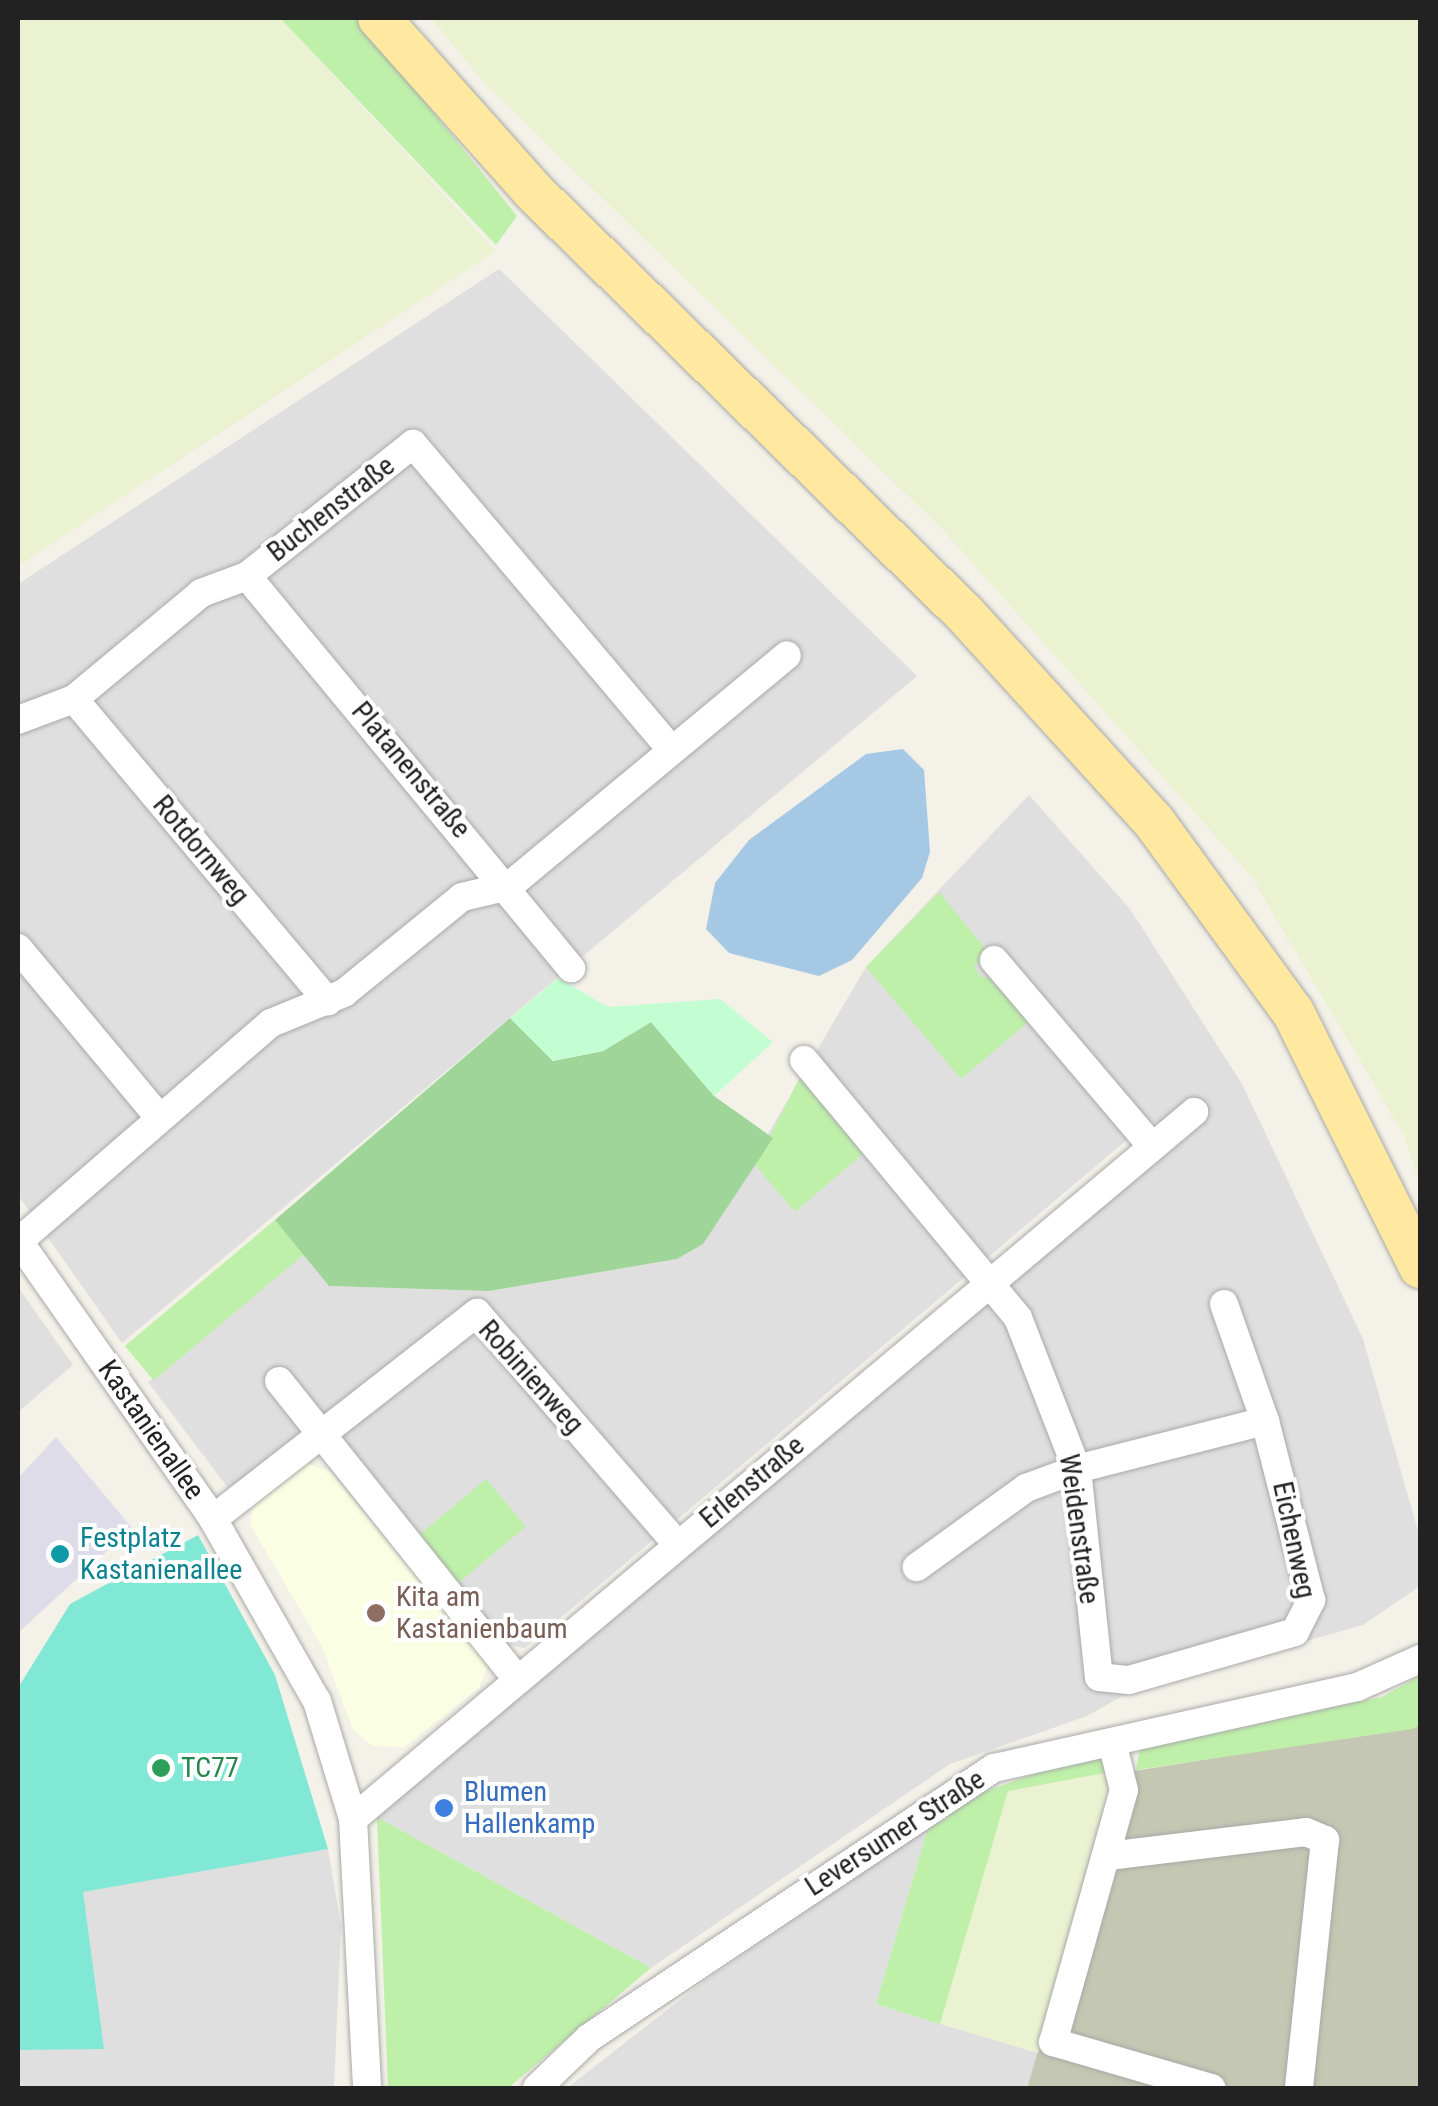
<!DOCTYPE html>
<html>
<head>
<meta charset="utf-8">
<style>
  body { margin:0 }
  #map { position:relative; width:1438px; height:2106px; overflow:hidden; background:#f3f1e8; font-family:"Roboto Condensed",sans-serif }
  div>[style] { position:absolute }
  .residential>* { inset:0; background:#e0dfdf }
  .education>* { inset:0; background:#faffe4 }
  .construction>* { inset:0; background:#c4c8b2 }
  .farmland>* { inset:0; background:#eaf2d2 }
  .grass>* { inset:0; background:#bff0aa; transform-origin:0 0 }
  .forest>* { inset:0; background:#9fd599 }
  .park>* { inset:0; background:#c3fed3 }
  .pitch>* { inset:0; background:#80e8d4 }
  .plaza>* { inset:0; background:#dedce9 }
  .water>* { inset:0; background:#a5c9e4 }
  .roads { filter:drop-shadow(0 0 2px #a9a9a9) drop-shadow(0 0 2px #a9a9a9) }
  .street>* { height:28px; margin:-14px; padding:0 14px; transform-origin:14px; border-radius:14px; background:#fff }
  .primary>* { height:42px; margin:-21px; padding:0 21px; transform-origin:21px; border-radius:21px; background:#ffe9a0 }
  .dots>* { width:28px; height:28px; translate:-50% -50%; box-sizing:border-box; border:5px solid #fff; border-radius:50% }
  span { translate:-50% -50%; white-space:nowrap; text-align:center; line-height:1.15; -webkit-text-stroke:8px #fff; paint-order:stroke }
  .street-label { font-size:28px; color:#222 }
  .culture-label { font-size:28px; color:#0d838f }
  .left { translate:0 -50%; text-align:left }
  .education-label { font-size:28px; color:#785e54 }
  .leisure-label { font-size:28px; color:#27864d }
  .shop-label { font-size:28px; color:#366cbe }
  .frame { position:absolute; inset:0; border:20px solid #222; pointer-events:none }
</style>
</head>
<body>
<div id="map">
  <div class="residential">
    <i style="clip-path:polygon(499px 269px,917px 676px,122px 1343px,18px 1195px,18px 584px)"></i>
    <i style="clip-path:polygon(1029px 795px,1130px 909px,1242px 1084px,1363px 1339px,1420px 1538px,1420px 1586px,1363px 1625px,1133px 1690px,1087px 1716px,950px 1764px,651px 1968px,377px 1817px,1208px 1113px,1198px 1098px,1170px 1121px,1147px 1123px,525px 1648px,504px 1644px,326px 1425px,228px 1488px,148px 1382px,304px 1254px,329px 1286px,489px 1291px,677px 1259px,703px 1244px,866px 967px)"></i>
    <i style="clip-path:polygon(18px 1287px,73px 1365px,18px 1412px)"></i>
    <i style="clip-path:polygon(928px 1828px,876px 2004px,1038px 2053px,1027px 2088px,567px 2088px,704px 1981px)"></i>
    <i style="clip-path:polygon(328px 1849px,341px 1926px,334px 2088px,18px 2088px,18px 2050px,103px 2048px,82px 1892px)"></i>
  </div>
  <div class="education">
    <i style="clip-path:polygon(306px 1463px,329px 1471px,489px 1662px,479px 1688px,404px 1747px,373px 1746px,353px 1730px,322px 1647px,251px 1526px,252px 1502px)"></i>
  </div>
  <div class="construction">
    <i style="clip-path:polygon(1420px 1725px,1420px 2088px,1027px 2088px,1121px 1773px)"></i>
  </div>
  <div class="farmland">
    <i style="clip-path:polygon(18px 18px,280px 18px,496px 251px,18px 566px)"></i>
    <i style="clip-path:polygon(431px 18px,1420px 18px,1420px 1184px,1404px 1135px,1251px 876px,942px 529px,484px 83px)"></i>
    <i style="clip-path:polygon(1121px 1773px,1038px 2053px,940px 2024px,1008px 1791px,1051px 1777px)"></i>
  </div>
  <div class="grass">
    <i style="clip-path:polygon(280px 18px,357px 18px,517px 216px,496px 245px)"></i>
    <i style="clip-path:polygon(939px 892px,989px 953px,974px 966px,981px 977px,997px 978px,1032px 1019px,961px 1079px,866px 967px)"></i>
    <i style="clip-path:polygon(801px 1075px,866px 1151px,795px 1212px,755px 1165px)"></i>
    <i style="left:275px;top:1220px;width:45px;height:196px;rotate:50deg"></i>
    <i style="left:486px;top:1479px;width:62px;height:93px;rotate:50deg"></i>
    <i style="clip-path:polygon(1420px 1676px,1420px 1725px,1412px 1729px,1136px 1770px,1140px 1748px,1382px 1697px)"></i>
    <i style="clip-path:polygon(1088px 1755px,1106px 1758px,1110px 1772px,1008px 1791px,940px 2024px,876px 2004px,928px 1828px,948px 1818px,952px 1803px)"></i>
    <i style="clip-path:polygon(377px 1817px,651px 1968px,508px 2088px,388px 2088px)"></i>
  </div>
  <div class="forest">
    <i style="clip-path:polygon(510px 1018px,553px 1061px,603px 1051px,651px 1022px,714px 1096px,773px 1138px,703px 1244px,677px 1259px,489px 1291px,329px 1286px,275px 1220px)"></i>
  </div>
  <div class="park">
    <i style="clip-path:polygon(558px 978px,608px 1007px,720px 999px,773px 1042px,714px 1096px,651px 1022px,603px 1051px,553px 1061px,510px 1018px)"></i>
  </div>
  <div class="pitch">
    <i style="clip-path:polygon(198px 1535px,275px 1675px,328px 1849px,83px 1892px,104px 2049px,18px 2050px,18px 1688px,70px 1604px)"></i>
  </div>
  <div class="plaza">
    <i style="clip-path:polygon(56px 1437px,132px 1528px,18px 1633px,18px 1478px)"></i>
  </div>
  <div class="water">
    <i style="clip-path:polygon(903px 749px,924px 770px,930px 852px,922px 878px,852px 960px,819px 976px,729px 953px,706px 929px,715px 883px,749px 840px,866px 754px)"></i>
  </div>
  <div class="roads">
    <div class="street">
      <i style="left:247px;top:576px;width:509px;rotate:50.43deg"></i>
      <i style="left:74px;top:699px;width:395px;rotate:50deg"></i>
      <i style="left:18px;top:720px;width:60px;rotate:-20.6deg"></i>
      <i style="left:74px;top:699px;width:165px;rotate:-39.8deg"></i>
      <i style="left:201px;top:593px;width:49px;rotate:-20.3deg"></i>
      <i style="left:247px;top:576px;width:212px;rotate:-38.5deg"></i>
      <i style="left:413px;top:444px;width:398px;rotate:49.8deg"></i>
      <i style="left:18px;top:948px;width:220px;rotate:50.2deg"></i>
      <i style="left:994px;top:960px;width:244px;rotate:49.7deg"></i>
      <i style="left:804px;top:1060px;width:335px;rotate:50.3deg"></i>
      <i style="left:1018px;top:1318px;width:162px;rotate:68.7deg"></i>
      <i style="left:1077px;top:1469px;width:209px;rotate:84deg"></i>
      <i style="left:1099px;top:1677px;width:30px;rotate:6deg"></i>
      <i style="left:1129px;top:1680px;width:173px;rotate:-16.1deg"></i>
      <i style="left:1295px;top:1632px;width:36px;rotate:-63deg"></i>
      <i style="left:1311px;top:1600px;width:185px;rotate:-104.4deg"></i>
      <i style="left:1265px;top:1421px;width:194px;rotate:165.7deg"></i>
      <i style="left:1077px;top:1469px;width:54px;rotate:159.6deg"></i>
      <i style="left:1026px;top:1488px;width:135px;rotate:144.1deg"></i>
      <i style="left:18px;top:1240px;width:340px;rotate:55deg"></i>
      <i style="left:213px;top:1519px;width:210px;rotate:60.3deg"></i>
      <i style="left:317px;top:1701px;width:123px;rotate:73deg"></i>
      <i style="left:353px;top:1819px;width:269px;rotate:87deg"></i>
      <i style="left:18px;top:1242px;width:335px;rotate:-40.9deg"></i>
      <i style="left:271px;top:1023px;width:79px;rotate:-22.3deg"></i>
      <i style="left:344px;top:993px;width:152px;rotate:-39.1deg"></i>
      <i style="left:462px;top:897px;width:48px;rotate:-13.2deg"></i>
      <i style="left:509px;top:886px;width:361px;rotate:-39.7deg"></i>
      <i style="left:1224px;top:1304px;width:124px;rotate:70.7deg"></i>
      <i style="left:279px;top:1381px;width:383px;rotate:51.4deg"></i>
      <i style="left:213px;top:1519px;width:335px;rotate:-38deg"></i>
      <i style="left:477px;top:1313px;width:307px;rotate:49.1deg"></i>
      <i style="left:1112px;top:1742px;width:49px;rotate:76deg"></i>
      <i style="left:1124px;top:1790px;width:262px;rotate:105.7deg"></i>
      <i style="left:1053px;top:2042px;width:165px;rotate:16.2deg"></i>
      <i style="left:353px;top:1819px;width:1099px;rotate:-40.05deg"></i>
      <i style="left:1108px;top:1856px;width:199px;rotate:-6.9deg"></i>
      <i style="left:1306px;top:1832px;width:21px;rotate:23deg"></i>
      <i style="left:1325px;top:1840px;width:249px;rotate:96deg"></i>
      <i style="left:537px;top:2088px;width:72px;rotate:-43.9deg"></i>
      <i style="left:589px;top:2038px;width:487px;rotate:-33.7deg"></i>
      <i style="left:994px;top:1768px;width:372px;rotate:-12.6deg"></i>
      <i style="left:1357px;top:1687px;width:69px;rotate:-24deg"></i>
    </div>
    <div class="primary">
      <i style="left:379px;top:18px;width:232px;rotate:48.3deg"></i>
      <i style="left:533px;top:191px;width:605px;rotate:44.4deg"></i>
      <i style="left:965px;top:614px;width:282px;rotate:47.7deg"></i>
      <i style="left:1155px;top:823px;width:234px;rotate:53.9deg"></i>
      <i style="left:1293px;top:1012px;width:285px;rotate:63.5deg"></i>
    </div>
  </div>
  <div class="dots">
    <i style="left:60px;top:1554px;background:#0f9aa8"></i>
    <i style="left:376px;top:1613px;background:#8d6e63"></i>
    <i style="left:161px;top:1768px;background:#2e9e5b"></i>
    <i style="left:444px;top:1808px;background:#3f7fe0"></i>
  </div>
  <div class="street-label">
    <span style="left:331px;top:509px;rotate:-38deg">Buchenstraße</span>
    <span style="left:411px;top:770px;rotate:50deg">Platanenstraße</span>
    <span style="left:201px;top:850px;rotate:50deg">Rotdornweg</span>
    <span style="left:531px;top:1377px;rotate:48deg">Robinienweg</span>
    <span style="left:151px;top:1430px;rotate:55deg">Kastanienallee</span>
    <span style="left:752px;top:1482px;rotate:-40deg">Erlenstraße</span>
    <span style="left:1079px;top:1529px;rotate:82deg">Weidenstraße</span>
    <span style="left:1294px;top:1540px;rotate:78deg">Eichenweg</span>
    <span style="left:895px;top:1833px;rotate:-33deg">Leversumer Straße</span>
  </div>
  <div class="culture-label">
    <span class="left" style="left:80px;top:1554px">Festplatz<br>Kastanienallee</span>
  </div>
  <div class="education-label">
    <span class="left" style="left:396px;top:1613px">Kita am<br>Kastanienbaum</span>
  </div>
  <div class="leisure-label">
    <span class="left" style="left:181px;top:1768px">TC77</span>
  </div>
  <div class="shop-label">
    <span class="left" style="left:464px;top:1808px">Blumen<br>Hallenkamp</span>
  </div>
  <div class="frame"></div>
</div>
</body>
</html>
